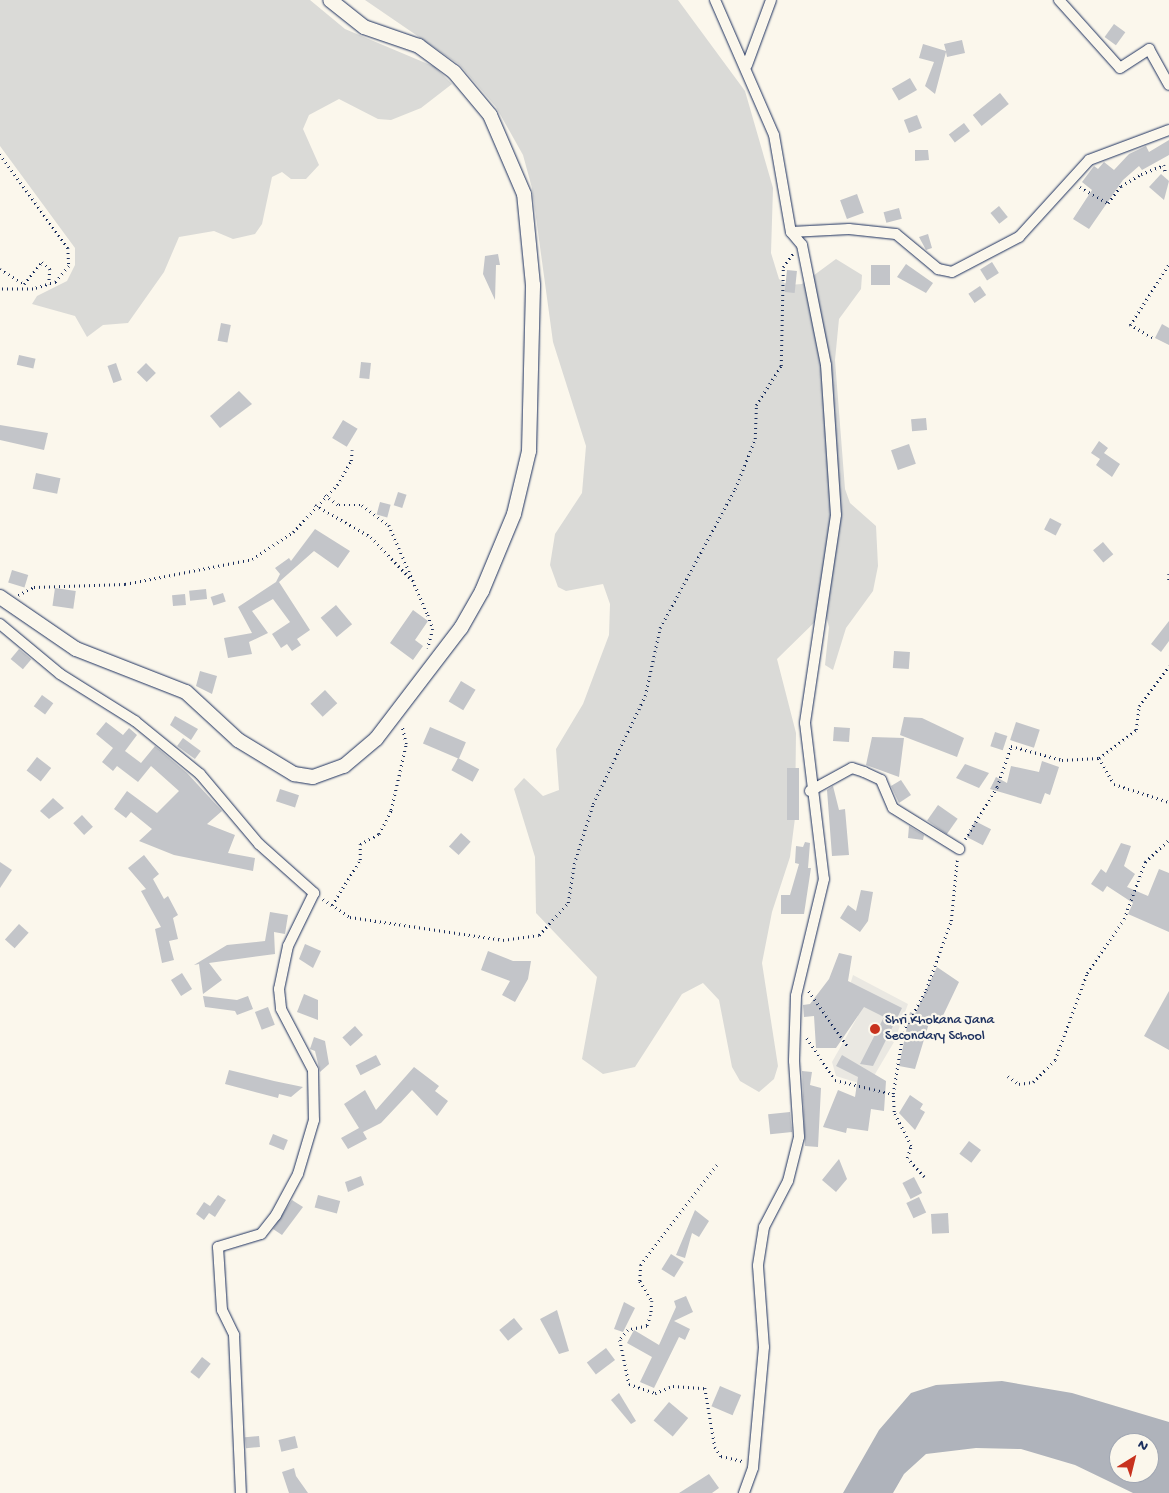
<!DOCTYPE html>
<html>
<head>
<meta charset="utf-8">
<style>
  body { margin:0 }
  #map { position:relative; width:1169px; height:1493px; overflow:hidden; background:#fbf7ec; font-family:"Gochi Hand",sans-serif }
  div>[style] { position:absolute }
  .built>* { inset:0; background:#eae8e2 }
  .green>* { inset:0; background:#dadad7 }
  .water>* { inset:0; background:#afb3bb }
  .building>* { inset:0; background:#c3c5c9; transform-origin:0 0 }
  .path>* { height:2.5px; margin-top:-1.25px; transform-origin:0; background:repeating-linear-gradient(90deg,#1b2f5e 0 1px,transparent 0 5px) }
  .roads { filter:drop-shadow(0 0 1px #1b2f5e) drop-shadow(0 0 1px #1b2f5e) }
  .minor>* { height:10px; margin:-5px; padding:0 5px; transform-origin:5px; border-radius:5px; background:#fbf7ec }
  .secondary>* { height:14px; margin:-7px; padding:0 7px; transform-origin:7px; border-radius:7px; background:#fbf7ec }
  .dots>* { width:14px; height:14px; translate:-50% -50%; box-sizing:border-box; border:2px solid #fbf7ec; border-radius:50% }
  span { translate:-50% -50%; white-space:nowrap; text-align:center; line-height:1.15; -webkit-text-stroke:4.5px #fbf7ec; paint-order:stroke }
  .poi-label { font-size:14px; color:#1b2f5e }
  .left { translate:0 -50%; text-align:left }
  .north { position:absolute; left:1109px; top:1433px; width:50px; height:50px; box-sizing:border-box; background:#fbf7ec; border:1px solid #a1a7b3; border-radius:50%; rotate:36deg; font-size:14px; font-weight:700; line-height:20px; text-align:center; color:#1b2f5e }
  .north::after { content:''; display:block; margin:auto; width:18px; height:22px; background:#c8321e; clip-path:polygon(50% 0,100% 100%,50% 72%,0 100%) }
</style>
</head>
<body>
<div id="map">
  <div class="built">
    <i style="clip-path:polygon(853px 975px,908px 1004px,894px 1042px,868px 1086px,836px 1076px,832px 1062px,858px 1016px,850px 985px)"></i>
  </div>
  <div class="green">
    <i style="clip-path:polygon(0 0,310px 0,345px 29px,435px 67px,452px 84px,421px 108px,391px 120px,378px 119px,339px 99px,309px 115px,303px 129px,319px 165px,306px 179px,291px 179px,282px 172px,272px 177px,262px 224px,255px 234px,233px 239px,214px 231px,179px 237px,164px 272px,128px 323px,103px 325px,87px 337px,75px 316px,32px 304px,37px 296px,67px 281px,75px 265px,75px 248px,0 146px)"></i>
    <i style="clip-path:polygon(365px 0,678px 0,745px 91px,773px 188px,771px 253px,779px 279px,788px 285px,802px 284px,836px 259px,862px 275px,861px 289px,839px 319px,835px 360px,845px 489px,850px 503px,876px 526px,878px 566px,873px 591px,846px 628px,833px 670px,825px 665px,829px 627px,825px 612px,777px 659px,796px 733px,795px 818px,790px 857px,772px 912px,762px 963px,778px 1066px,774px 1079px,759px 1092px,740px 1081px,732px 1067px,719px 1000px,703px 983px,682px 994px,635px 1067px,603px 1074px,582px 1059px,597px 977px,536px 913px,535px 857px,514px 789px,524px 778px,543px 796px,559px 790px,556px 749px,583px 704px,609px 635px,610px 604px,603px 584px,566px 591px,558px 587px,550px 565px,555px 534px,582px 493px,586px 446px,553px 342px,532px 188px,523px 155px,496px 107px,460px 65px)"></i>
  </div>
  <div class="water">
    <i style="clip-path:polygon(evenodd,1002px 1381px,1072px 1393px,1169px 1422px,1169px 1493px,1133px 1493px,1075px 1465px,1021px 1449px,976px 1448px,926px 1454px,904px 1474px,893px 1493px,843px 1493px,879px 1430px,911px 1393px,936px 1385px,1002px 1381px,1119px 1443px,1149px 1443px,1149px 1473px,1119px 1473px,1119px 1443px)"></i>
  </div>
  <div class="building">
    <i style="left:1114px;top:24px;width:14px;height:16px;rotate:36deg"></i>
    <i style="clip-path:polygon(962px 40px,965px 53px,947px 57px,946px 52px,935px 94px,925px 86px,934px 62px,919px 58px,923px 44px,946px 51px,944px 44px)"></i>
    <i style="left:910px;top:78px;width:14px;height:21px;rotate:60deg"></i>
    <i style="left:1000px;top:93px;width:14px;height:35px;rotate:51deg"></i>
    <i style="left:917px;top:115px;width:14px;height:14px;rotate:69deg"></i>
    <i style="left:964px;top:123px;width:10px;height:19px;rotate:53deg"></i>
    <i style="clip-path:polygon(1169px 140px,1169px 155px,1142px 170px,1139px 166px,1123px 180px,1089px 229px,1073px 219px,1092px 190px,1082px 182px,1094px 166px,1098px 169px,1104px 162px,1114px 170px,1129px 154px,1146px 146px,1149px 152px)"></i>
    <i style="clip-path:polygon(915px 150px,928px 150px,929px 160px,915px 161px)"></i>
    <i style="clip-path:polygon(1161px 174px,1169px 181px,1164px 200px,1149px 187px)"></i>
    <i style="left:857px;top:194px;width:20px;height:18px;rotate:70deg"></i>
    <i style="left:999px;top:206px;width:14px;height:11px;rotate:51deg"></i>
    <i style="left:899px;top:208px;width:11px;height:16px;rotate:75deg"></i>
    <i style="clip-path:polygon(928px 234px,932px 248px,926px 250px,919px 237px)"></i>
    <i style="clip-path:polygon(498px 254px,500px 265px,496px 265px,495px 300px,483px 274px,485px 256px)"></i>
    <i style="left:992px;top:262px;width:13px;height:14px;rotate:58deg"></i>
    <i style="clip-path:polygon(906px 264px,933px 283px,926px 293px,897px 277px)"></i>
    <i style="left:871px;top:265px;width:19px;height:20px"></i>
    <i style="left:787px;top:270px;width:10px;height:22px;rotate:6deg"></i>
    <i style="left:980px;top:286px;width:11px;height:14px;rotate:56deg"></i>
    <i style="left:221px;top:323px;width:10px;height:18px;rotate:11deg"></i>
    <i style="clip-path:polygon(1162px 324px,1169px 328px,1169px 345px,1155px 338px)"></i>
    <i style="left:19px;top:355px;width:17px;height:10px;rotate:13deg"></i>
    <i style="left:361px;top:362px;width:10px;height:16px;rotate:6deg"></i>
    <i style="left:116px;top:363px;width:18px;height:9px;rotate:71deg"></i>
    <i style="left:146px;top:363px;width:14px;height:13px;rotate:45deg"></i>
    <i style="clip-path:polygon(239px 391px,252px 404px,220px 428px,210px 416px)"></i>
    <i style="left:926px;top:418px;width:12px;height:15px;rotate:85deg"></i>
    <i style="left:343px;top:420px;width:17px;height:21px;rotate:31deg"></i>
    <i style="clip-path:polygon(0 425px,48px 433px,44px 450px,0 440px)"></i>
    <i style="clip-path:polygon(1099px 441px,1108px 448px,1104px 453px,1120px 464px,1112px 477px,1096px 465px,1100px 459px,1091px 453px)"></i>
    <i style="left:909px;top:444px;width:21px;height:19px;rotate:71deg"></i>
    <i style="left:36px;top:473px;width:25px;height:16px;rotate:12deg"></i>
    <i style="left:398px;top:492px;width:9px;height:14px;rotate:18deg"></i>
    <i style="left:380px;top:502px;width:11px;height:13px;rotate:15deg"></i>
    <i style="left:1050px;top:518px;width:13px;height:13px;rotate:27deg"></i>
    <i style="clip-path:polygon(315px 529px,350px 551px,338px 568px,314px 551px,279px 582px,310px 630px,297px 639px,301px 645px,292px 651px,287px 644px,281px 648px,272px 634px,290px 622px,273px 599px,252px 611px,268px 633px,249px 642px,252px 654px,228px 658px,224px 638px,252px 633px,238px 607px,276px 582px,280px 574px,275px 568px,289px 558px,291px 561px)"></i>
    <i style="left:1103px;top:542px;width:16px;height:13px;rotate:50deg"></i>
    <i style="left:12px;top:570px;width:17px;height:13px;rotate:17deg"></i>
    <i style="left:55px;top:588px;width:21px;height:18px;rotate:8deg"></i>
    <i style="left:206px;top:589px;width:10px;height:17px;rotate:84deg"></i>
    <i style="left:223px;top:593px;width:9px;height:13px;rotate:72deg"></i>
    <i style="left:185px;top:594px;width:11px;height:13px;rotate:85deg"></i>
    <i style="left:336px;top:605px;width:25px;height:20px;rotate:50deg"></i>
    <i style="clip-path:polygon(413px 610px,428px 621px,415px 640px,423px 646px,413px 660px,390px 643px)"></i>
    <i style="clip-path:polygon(1169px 621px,1169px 641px,1161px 652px,1151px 644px)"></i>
    <i style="left:19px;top:649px;width:16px;height:13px;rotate:40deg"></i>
    <i style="left:894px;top:651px;width:16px;height:17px;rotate:4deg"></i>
    <i style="clip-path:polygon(200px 671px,217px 676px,212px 694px,196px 686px)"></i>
    <i style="left:461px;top:681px;width:17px;height:24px;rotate:31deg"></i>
    <i style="left:325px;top:690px;width:18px;height:20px;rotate:47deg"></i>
    <i style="left:42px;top:695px;width:14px;height:14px;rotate:36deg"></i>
    <i style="clip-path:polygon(175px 716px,198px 729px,191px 740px,170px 725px)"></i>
    <i style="clip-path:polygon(904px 717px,922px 718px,964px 738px,957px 757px,900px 735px)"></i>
    <i style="clip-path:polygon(106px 722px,123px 735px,129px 728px,137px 735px,125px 751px,141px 763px,155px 746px,187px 773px,222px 811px,207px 824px,235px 835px,228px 853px,255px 858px,253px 871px,174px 855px,139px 841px,152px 829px,131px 812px,126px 818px,114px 809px,127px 791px,157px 813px,179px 791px,151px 766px,138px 782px,117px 766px,113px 771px,102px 762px,113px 748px,96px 734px)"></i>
    <i style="left:1016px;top:722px;width:25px;height:19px;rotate:18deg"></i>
    <i style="left:430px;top:727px;width:39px;height:18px;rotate:23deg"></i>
    <i style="left:834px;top:727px;width:16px;height:14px;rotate:4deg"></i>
    <i style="left:995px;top:732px;width:13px;height:15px;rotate:18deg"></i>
    <i style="clip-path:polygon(872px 737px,904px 738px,899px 777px,866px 765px)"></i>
    <i style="left:183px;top:738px;width:22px;height:10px;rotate:36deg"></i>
    <i style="left:37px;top:757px;width:18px;height:17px;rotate:38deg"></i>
    <i style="left:458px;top:758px;width:24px;height:14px;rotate:28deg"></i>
    <i style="clip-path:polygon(1042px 761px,1059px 767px,1050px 795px,1045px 793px,1041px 804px,990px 789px,996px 777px,1007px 783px,1011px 766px,1039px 772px)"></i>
    <i style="clip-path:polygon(965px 764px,989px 773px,979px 788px,956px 778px)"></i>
    <i style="left:787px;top:768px;width:12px;height:52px"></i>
    <i style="clip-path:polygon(901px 780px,911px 795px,899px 803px,891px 786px)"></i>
    <i style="clip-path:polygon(833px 786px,839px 810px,845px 809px,849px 855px,832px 856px,827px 790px)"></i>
    <i style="left:280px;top:789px;width:20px;height:13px;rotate:18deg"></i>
    <i style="clip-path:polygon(53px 798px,64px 808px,49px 819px,40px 811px)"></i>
    <i style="left:938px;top:805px;width:24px;height:19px;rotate:35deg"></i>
    <i style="left:82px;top:815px;width:16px;height:12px;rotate:47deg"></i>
    <i style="left:975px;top:821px;width:18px;height:18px;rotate:27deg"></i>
    <i style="clip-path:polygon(909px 826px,924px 835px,923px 840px,908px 838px)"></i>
    <i style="left:461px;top:833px;width:13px;height:18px;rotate:42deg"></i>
    <i style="clip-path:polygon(805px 842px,810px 843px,808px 868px,811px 868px,804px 914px,781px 914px,781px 895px,790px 895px,799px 864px,795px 863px,796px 846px,803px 847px)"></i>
    <i style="clip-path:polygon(1121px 843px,1131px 846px,1124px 866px,1135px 874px,1127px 887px,1148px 896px,1159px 869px,1169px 873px,1169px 932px,1128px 914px,1133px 903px,1107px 886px,1103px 892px,1091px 884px,1101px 869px,1106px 873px)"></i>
    <i style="clip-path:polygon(144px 855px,159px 874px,153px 879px,164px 899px,168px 896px,178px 915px,173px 918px,178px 939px,169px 941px,174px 960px,162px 963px,155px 929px,161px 927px,141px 891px,146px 889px,128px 868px)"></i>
    <i style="clip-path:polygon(0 862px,12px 870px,0 888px)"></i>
    <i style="clip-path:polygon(861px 890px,873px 892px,868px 921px,860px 932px,840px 918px,848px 905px,856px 911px)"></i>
    <i style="clip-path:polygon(270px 912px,288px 915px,285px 934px,274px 932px,275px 954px,209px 963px,222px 980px,203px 994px,199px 964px,194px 965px,227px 945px,265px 941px)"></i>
    <i style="left:19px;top:924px;width:13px;height:21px;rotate:42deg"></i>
    <i style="clip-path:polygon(305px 944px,321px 951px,313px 968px,299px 959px)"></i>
    <i style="clip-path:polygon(488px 951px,513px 961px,531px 961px,528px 979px,515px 1002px,502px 995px,510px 981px,481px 970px)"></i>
    <i style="clip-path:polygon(839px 953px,852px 956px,848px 981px,902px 1008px,873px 1066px,860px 1064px,884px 1017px,864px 1007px,836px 1048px,816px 1048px,814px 1016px,804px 1017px,803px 1005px,810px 1004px,829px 979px)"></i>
    <i style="clip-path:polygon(937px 967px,959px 982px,939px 1024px,930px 1020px,915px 1069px,899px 1066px,910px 1012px,915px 1014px)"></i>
    <i style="left:182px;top:973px;width:19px;height:13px;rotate:58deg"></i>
    <i style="clip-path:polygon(1169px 991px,1169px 1050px,1144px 1036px)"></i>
    <i style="clip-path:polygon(304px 994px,318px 1000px,318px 1020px,297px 1012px)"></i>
    <i style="clip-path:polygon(203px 996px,237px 1000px,248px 996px,253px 1009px,237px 1015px,235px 1011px,205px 1007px)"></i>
    <i style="left:268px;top:1007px;width:19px;height:14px;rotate:69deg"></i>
    <i style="left:355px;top:1026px;width:12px;height:17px;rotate:48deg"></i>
    <i style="clip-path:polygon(314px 1037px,325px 1041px,329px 1064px,320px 1072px,315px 1051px,310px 1049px)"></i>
    <i style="left:376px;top:1055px;width:11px;height:23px;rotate:63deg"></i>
    <i style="clip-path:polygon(842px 1055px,886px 1081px,884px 1111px,871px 1109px,868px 1131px,847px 1128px,846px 1133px,823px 1127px,838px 1090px,855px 1097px,858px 1077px,836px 1066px)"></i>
    <i style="clip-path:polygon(414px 1067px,439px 1086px,435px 1091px,448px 1101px,437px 1116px,412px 1090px,381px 1123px,363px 1132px,367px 1139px,348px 1149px,341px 1138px,359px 1128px,344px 1104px,365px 1090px,376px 1110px)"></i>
    <i style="clip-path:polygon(229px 1070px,274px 1081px,303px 1087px,291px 1097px,279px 1094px,278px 1098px,225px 1084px)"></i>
    <i style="clip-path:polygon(802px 1071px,812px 1072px,810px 1085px,821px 1088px,818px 1147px,805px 1146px)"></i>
    <i style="clip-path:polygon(910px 1095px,923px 1104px,920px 1109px,925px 1112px,915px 1130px,899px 1113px)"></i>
    <i style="left:790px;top:1112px;width:20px;height:22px;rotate:84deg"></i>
    <i style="left:273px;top:1134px;width:16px;height:11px;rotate:22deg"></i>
    <i style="left:969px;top:1141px;width:15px;height:16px;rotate:37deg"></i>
    <i style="clip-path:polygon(839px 1159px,847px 1179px,836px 1192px,822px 1180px)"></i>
    <i style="clip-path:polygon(361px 1176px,364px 1185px,348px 1192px,345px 1182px)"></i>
    <i style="left:914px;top:1177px;width:18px;height:13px;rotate:63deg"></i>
    <i style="clip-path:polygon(218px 1195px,226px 1200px,215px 1217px,209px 1213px,204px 1220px,196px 1214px,204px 1202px,210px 1206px)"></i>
    <i style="left:318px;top:1195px;width:23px;height:13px;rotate:15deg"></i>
    <i style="left:919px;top:1197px;width:17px;height:14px;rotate:65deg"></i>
    <i style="clip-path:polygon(292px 1200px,303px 1207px,282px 1235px,273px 1229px)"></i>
    <i style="clip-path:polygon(695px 1210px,709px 1221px,699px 1237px,692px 1233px,685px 1258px,676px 1255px)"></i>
    <i style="left:948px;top:1213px;width:20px;height:17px;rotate:87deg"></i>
    <i style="left:671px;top:1254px;width:15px;height:18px;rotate:32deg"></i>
    <i style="clip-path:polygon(686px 1296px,693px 1312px,674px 1321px,690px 1329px,685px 1340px,679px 1337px,654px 1388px,640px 1382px,652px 1357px,627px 1343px,634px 1330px,659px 1345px,676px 1307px,674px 1301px)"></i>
    <i style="clip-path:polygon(624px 1302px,635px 1308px,623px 1332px,614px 1329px)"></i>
    <i style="clip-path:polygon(557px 1310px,569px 1351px,559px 1354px,540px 1319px)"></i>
    <i style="left:514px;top:1318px;width:14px;height:19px;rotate:51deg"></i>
    <i style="left:606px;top:1348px;width:15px;height:24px;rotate:53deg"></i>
    <i style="left:202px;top:1357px;width:11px;height:19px;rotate:38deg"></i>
    <i style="left:720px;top:1386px;width:23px;height:22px;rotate:23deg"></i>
    <i style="clip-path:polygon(619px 1393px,636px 1421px,631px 1424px,611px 1400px)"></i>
    <i style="left:669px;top:1402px;width:25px;height:24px;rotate:40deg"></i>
    <i style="left:259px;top:1436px;width:11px;height:14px;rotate:85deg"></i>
    <i style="left:295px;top:1436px;width:12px;height:17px;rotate:76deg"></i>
    <i style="clip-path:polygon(294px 1468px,296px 1476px,308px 1493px,289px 1493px,282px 1472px)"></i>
    <i style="clip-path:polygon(709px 1474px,719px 1488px,712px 1493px,679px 1493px)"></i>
  </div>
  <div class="path">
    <i style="left:0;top:154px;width:116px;rotate:54.1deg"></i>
    <i style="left:68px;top:248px;width:18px;rotate:87deg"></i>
    <i style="left:69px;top:266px;width:21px;rotate:129deg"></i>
    <i style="left:56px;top:282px;width:24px;rotate:163deg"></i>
    <i style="left:33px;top:289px;width:33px;rotate:180deg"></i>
    <i style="left:1080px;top:187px;width:32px;rotate:30deg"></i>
    <i style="left:1108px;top:203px;width:21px;rotate:-53deg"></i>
    <i style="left:1121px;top:186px;width:23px;rotate:-31deg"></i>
    <i style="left:1141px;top:174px;width:25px;rotate:-21deg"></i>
    <i style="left:1164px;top:165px;width:9px;rotate:77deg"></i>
    <i style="left:0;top:269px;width:28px;rotate:32deg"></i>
    <i style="left:24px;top:284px;width:28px;rotate:-51deg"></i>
    <i style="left:42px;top:262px;width:11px;rotate:41deg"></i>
    <i style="left:50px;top:269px;width:15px;rotate:94deg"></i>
    <i style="left:1152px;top:338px;width:26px;rotate:-149deg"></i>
    <i style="left:1130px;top:325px;width:72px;rotate:-57.4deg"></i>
    <i style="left:325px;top:495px;width:17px;rotate:36deg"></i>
    <i style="left:339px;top:505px;width:23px"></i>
    <i style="left:362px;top:505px;width:34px;rotate:37deg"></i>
    <i style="left:389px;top:525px;width:98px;rotate:66.6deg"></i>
    <i style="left:428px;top:615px;width:15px;rotate:70deg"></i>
    <i style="left:433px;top:629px;width:20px;rotate:105deg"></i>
    <i style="left:315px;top:505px;width:64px;rotate:29.7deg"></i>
    <i style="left:371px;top:537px;width:59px;rotate:46.4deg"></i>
    <i style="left:1169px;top:574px;width:8px;rotate:90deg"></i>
    <i style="left:18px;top:595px;width:18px;rotate:-27deg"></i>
    <i style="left:34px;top:587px;width:91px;rotate:-1.9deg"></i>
    <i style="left:125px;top:584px;width:129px;rotate:-11.1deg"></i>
    <i style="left:252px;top:559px;width:49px;rotate:-33.4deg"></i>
    <i style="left:293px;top:532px;width:64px;rotate:-46.9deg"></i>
    <i style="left:337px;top:485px;width:28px;rotate:-60deg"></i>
    <i style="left:351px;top:461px;width:11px;rotate:-85deg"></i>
    <i style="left:1099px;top:758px;width:30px;rotate:60deg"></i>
    <i style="left:1114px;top:784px;width:58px;rotate:18.1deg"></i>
    <i style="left:965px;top:839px;width:61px;rotate:-58.4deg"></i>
    <i style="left:997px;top:787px;width:43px;rotate:-71.1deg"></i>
    <i style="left:1011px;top:746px;width:53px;rotate:15.4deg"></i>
    <i style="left:1062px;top:760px;width:37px;rotate:-3deg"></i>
    <i style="left:1099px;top:758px;width:46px;rotate:-37.1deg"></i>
    <i style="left:1136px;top:730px;width:24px;rotate:-83deg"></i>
    <i style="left:1139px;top:706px;width:50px;rotate:-53.1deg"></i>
    <i style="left:323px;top:899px;width:32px;rotate:34deg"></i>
    <i style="left:350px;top:917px;width:155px;rotate:8.5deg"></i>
    <i style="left:503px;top:940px;width:36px;rotate:-8deg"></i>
    <i style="left:539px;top:935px;width:43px;rotate:-47.8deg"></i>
    <i style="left:568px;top:903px;width:39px;rotate:-81deg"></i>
    <i style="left:574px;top:864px;width:63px;rotate:-72.4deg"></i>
    <i style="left:593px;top:804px;width:120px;rotate:-64.3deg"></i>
    <i style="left:645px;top:696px;width:70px;rotate:-77.6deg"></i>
    <i style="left:660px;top:628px;width:158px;rotate:-61.7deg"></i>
    <i style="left:735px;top:489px;width:54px;rotate:-68.2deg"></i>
    <i style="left:755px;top:439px;width:34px;rotate:-88deg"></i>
    <i style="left:756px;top:405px;width:46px;rotate:-57.3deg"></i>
    <i style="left:781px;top:366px;width:99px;rotate:-88.8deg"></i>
    <i style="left:783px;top:267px;width:17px;rotate:-54deg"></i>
    <i style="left:332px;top:905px;width:53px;rotate:-58.1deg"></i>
    <i style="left:360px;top:860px;width:16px;rotate:-90deg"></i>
    <i style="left:360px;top:844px;width:21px;rotate:-28deg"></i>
    <i style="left:379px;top:834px;width:27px;rotate:-63deg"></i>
    <i style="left:391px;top:810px;width:68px;rotate:-77.2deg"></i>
    <i style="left:406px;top:744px;width:18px;rotate:-103deg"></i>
    <i style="left:809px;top:991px;width:68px;rotate:55.1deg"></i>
    <i style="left:807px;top:1038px;width:50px;rotate:56.3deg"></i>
    <i style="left:835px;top:1080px;width:60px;rotate:13.6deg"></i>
    <i style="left:1008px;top:1076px;width:14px;rotate:36deg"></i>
    <i style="left:1019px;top:1084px;width:14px;rotate:-8deg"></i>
    <i style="left:1033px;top:1082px;width:31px;rotate:-45deg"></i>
    <i style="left:1055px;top:1060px;width:93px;rotate:-69.8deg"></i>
    <i style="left:1087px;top:973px;width:65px;rotate:-55.6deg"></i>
    <i style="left:1124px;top:919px;width:61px;rotate:-69.8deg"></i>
    <i style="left:1145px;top:862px;width:33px;rotate:-43deg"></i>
    <i style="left:717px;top:1165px;width:126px;rotate:127.2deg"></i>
    <i style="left:641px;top:1265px;width:16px;rotate:94deg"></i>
    <i style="left:640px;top:1281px;width:23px;rotate:59deg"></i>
    <i style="left:652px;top:1301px;width:14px;rotate:94deg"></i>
    <i style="left:651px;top:1315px;width:12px;rotate:110deg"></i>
    <i style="left:647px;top:1326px;width:19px;rotate:168deg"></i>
    <i style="left:628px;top:1330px;width:13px;rotate:129deg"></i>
    <i style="left:620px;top:1340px;width:45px;rotate:78.4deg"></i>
    <i style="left:629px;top:1384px;width:28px;rotate:19deg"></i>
    <i style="left:655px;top:1393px;width:19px;rotate:-21deg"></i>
    <i style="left:673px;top:1386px;width:32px;rotate:4deg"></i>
    <i style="left:705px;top:1388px;width:60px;rotate:80.4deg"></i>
    <i style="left:715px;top:1447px;width:11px;rotate:56deg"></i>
    <i style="left:721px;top:1456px;width:22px;rotate:13deg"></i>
    <i style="left:924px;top:1177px;width:25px;rotate:-132deg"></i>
    <i style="left:907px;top:1158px;width:13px;rotate:-72deg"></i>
    <i style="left:911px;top:1146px;width:38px;rotate:-117deg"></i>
    <i style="left:894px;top:1112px;width:18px;rotate:-93deg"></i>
    <i style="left:893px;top:1094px;width:63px;rotate:-80.8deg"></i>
    <i style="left:903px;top:1032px;width:48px;rotate:-61.3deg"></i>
    <i style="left:926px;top:990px;width:73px;rotate:-70.1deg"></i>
    <i style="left:951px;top:921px;width:61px;rotate:-84.4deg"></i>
  </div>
  <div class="roads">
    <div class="minor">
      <i style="left:715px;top:0;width:147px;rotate:66.4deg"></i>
      <i style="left:774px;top:135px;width:98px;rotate:80.1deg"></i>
      <i style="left:791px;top:232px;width:17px;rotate:50deg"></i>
      <i style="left:802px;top:245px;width:122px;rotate:78.7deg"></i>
      <i style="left:826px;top:365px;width:150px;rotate:86.2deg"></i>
      <i style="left:836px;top:515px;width:210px;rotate:98.5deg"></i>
      <i style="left:805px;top:723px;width:157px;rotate:83.1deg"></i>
      <i style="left:824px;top:879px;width:120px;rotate:103.5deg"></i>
      <i style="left:796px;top:996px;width:65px;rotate:91.8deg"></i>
      <i style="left:794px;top:1061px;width:76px;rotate:86.2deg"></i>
      <i style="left:799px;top:1137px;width:45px;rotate:104deg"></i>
      <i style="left:788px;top:1181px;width:52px;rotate:117.6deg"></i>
      <i style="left:764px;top:1227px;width:39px;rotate:99deg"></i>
      <i style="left:758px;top:1266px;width:81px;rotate:85.8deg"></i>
      <i style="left:764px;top:1347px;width:121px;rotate:95.2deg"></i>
      <i style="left:753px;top:1468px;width:27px;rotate:110deg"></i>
      <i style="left:1059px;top:0;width:91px;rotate:48.1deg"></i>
      <i style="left:1120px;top:68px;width:35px;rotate:-33deg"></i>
      <i style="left:1149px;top:49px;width:41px;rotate:60.9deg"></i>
      <i style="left:747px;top:65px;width:69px;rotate:-69.7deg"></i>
      <i style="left:791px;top:232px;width:58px;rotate:-3deg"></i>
      <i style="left:849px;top:229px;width:47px;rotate:6.1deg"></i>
      <i style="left:896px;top:234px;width:55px;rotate:39.8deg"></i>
      <i style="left:938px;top:269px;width:14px;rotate:12deg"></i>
      <i style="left:952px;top:272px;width:76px;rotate:-27.6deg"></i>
      <i style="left:1019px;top:237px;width:104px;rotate:-47.7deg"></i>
      <i style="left:1089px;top:160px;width:85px;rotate:-20.6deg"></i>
      <i style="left:0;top:624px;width:78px;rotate:39.8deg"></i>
      <i style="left:60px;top:674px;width:89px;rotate:32.1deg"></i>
      <i style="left:135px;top:721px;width:84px;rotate:39.2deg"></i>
      <i style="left:200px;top:774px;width:92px;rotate:49.9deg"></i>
      <i style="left:259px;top:844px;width:74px;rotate:41.7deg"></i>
      <i style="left:314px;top:893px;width:59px;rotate:116.1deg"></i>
      <i style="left:288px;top:946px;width:44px;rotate:101.8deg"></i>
      <i style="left:279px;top:989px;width:20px;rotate:84deg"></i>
      <i style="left:281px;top:1009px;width:69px;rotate:62.3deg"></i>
      <i style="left:313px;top:1070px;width:50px;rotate:88.9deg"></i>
      <i style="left:314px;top:1120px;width:56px;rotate:106.5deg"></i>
      <i style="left:298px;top:1174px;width:47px;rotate:118.2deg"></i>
      <i style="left:276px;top:1215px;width:24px;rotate:128deg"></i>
      <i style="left:261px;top:1234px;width:45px;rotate:163.2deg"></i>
      <i style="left:218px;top:1247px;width:63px;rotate:86.4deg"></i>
      <i style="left:222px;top:1310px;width:28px;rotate:64deg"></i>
      <i style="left:234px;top:1335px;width:158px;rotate:87.5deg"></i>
      <i style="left:810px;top:791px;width:48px;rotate:-28.7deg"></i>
      <i style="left:852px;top:768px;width:13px;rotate:18deg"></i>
      <i style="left:864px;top:772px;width:19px;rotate:25deg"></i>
      <i style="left:881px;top:780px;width:30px;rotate:67deg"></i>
      <i style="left:893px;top:808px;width:78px;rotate:31.8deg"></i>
    </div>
    <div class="secondary">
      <i style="left:0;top:597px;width:92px;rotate:34.4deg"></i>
      <i style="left:76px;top:649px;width:118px;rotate:21.4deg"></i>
      <i style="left:186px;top:692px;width:71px;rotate:42.7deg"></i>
      <i style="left:238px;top:740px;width:66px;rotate:31.3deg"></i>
      <i style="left:294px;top:774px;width:19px;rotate:9deg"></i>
      <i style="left:313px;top:777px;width:33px;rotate:-20deg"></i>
      <i style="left:344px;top:766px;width:42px;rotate:-40.2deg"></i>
      <i style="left:376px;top:739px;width:140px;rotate:-52.6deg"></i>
      <i style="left:461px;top:628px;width:43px;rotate:-60.4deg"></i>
      <i style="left:482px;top:591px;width:83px;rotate:-67.4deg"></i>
      <i style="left:514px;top:514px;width:65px;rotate:-76.6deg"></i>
      <i style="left:529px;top:451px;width:166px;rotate:-88.6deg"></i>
      <i style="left:533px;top:285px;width:91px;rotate:-95.6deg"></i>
      <i style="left:524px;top:194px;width:86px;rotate:-113.3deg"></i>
      <i style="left:490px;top:115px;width:56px;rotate:-129.9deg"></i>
      <i style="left:454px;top:72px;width:44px;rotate:-143.4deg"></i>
      <i style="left:419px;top:46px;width:58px;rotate:-160.9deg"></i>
      <i style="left:364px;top:27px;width:43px;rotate:-141.5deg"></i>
    </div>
  </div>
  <div class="dots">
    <i style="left:875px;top:1029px;background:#c8321e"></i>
  </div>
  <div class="poi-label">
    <span class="left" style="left:885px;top:1029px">Shri Khokana Jana<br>Secondary School</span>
  </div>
  <div class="north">N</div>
</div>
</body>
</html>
